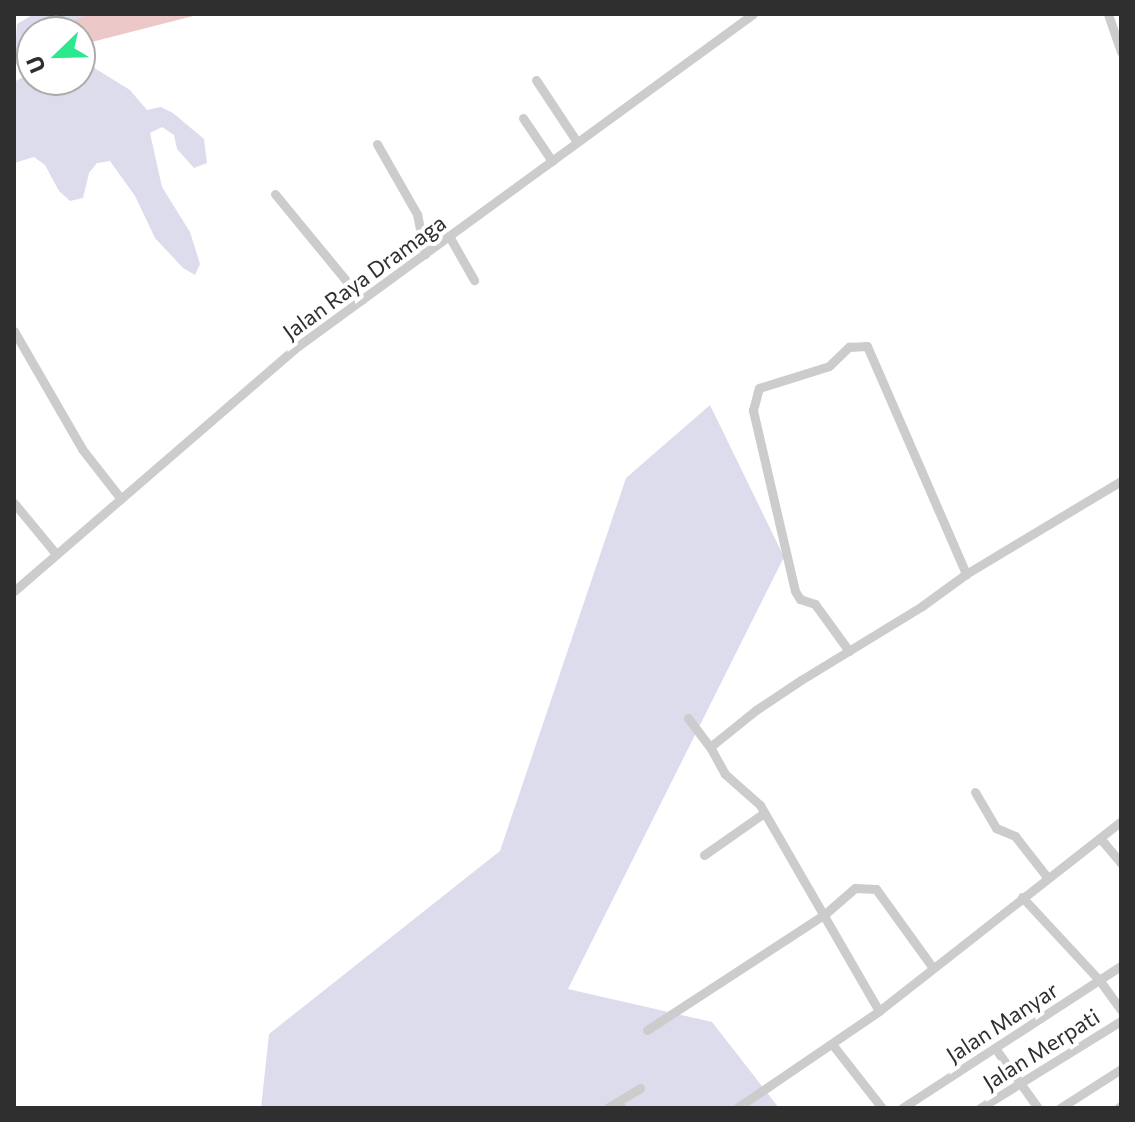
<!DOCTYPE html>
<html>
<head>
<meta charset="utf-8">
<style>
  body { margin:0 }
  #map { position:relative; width:1135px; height:1122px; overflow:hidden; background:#fff; font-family:Commissioner,sans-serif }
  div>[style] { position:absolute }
  .green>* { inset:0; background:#dddcec }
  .water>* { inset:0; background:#ecc8c9 }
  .street>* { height:9px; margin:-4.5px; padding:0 4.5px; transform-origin:4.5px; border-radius:4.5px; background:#ccc }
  span { translate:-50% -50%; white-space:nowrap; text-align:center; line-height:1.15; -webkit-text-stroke:8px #fff; paint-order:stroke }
  .street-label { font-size:22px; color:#2f2f2f }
  .frame { position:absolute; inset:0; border:16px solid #2f2f2f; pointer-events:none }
  .north { position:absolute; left:16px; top:16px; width:80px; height:80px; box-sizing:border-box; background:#fff; border:2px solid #acacac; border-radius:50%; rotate:247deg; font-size:22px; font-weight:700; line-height:32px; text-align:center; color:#2f2f2f }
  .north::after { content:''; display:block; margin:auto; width:28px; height:36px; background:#2de98e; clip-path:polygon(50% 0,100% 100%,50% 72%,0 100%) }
</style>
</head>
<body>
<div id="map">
  <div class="green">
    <i style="clip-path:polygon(34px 14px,101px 14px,59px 32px,32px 32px,32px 49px,14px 67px,17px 24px)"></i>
    <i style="clip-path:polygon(80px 49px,96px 69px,130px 90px,147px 110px,161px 107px,173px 113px,204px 139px,207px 163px,194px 168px,177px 149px,174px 135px,162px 127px,150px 133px,162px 187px,190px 232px,200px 264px,195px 275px,183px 268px,155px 238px,135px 196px,110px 161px,97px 163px,89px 173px,83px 198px,70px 201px,59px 191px,45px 165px,34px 157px,14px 163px,14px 82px,32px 72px,32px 80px,80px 80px)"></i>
    <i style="clip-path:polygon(710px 405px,784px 557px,568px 989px,712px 1022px,779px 1108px,261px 1108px,269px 1034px,500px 851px,626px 478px)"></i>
  </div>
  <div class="water">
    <i style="clip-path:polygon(88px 14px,201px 14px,80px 45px,80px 32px,49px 32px)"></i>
  </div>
  <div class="street">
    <i style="left:1108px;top:14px;width:40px;rotate:71.1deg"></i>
    <i style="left:536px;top:80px;width:74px;rotate:56.5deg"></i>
    <i style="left:523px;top:118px;width:52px;rotate:56deg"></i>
    <i style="left:377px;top:144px;width:81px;rotate:60.3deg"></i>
    <i style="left:417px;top:214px;width:41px;rotate:78.7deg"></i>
    <i style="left:275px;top:194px;width:137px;rotate:50.6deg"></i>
    <i style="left:449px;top:236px;width:51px;rotate:60.4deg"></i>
    <i style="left:14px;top:331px;width:136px;rotate:60deg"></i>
    <i style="left:82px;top:449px;width:63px;rotate:52deg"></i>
    <i style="left:14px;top:503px;width:66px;rotate:50.5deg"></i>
    <i style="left:14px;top:591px;width:370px;rotate:-40.8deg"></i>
    <i style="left:294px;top:349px;width:568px;rotate:-36.12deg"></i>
    <i style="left:849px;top:651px;width:58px;rotate:-125.9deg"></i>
    <i style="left:815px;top:604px;width:16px;rotate:-162deg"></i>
    <i style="left:800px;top:599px;width:9px;rotate:-122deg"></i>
    <i style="left:795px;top:591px;width:186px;rotate:-103.1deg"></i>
    <i style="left:753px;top:410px;width:23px;rotate:-75deg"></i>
    <i style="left:759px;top:388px;width:73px;rotate:-17.4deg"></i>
    <i style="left:829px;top:366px;width:28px;rotate:-44deg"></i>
    <i style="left:849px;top:347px;width:18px;rotate:-3deg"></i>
    <i style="left:867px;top:346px;width:249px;rotate:66.5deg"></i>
    <i style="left:688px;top:718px;width:36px;rotate:53deg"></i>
    <i style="left:975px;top:792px;width:42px;rotate:59.7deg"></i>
    <i style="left:996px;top:828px;width:21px;rotate:23deg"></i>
    <i style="left:1015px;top:836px;width:52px;rotate:52deg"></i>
    <i style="left:1100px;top:838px;width:33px;rotate:50deg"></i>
    <i style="left:704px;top:855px;width:73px;rotate:-35deg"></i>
    <i style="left:1022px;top:897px;width:115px;rotate:47.1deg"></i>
    <i style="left:1100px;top:981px;width:36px;rotate:54deg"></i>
    <i style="left:879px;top:1011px;width:238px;rotate:-120deg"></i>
    <i style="left:760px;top:805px;width:47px;rotate:-138.5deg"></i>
    <i style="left:725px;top:774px;width:31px;rotate:-119deg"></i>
    <i style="left:710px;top:747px;width:59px;rotate:-38.8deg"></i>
    <i style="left:756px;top:710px;width:54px;rotate:-33.7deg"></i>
    <i style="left:801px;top:680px;width:142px;rotate:-31.4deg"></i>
    <i style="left:922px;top:606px;width:54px;rotate:-36deg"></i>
    <i style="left:966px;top:574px;width:181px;rotate:-31deg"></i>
    <i style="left:647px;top:1030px;width:212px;rotate:-33.1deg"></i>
    <i style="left:825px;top:914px;width:40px;rotate:-41deg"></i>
    <i style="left:855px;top:888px;width:21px;rotate:3deg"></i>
    <i style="left:876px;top:889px;width:97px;rotate:54.2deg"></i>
    <i style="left:832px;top:1044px;width:81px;rotate:52deg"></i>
    <i style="left:995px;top:1048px;width:74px;rotate:54.4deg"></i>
    <i style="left:617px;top:1102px;width:27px;rotate:-31deg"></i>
    <i style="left:607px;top:1108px;width:12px;rotate:-31deg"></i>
    <i style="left:617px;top:1102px;width:8px;rotate:50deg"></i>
    <i style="left:737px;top:1108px;width:172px;rotate:-34.3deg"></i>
    <i style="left:879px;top:1011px;width:308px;rotate:-38.1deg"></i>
    <i style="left:902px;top:1108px;width:261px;rotate:-33deg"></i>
    <i style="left:980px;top:1108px;width:166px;rotate:-31.7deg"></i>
    <i style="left:1060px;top:1108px;width:72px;rotate:-32.6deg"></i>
    <i style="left:1118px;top:1108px;width:4px;rotate:-34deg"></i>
  </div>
  <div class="street-label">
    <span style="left:364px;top:277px;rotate:-36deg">Jalan Raya Dramaga</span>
    <span style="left:1002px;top:1022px;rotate:-33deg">Jalan Manyar</span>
    <span style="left:1041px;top:1049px;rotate:-32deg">Jalan Merpati</span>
  </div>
  <div class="frame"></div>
  <div class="north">U</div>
</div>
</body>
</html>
